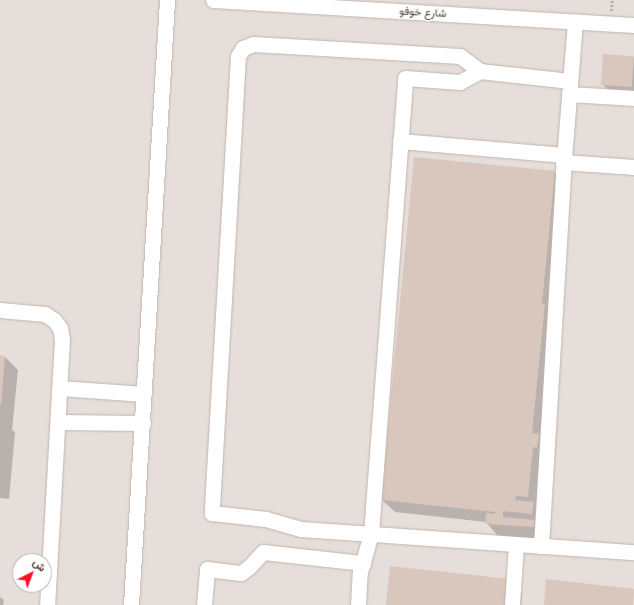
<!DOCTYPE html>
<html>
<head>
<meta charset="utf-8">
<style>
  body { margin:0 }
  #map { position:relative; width:634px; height:605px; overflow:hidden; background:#f3ece5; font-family:Mulish,Vazirmatn,sans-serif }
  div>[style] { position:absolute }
  .industrial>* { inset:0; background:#e6deda }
  .shadow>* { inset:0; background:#0003 }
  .building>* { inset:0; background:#d9c7bd; transform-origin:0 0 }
  .path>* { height:2.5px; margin-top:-1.25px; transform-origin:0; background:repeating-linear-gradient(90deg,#c2a898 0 2px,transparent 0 4px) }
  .roads { filter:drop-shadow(0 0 1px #c2b4ab) drop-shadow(0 0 1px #c2b4ab) }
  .minor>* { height:15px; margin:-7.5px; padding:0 7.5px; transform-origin:7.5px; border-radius:7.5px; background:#fff }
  span { translate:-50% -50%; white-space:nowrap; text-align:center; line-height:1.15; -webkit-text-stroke:3px #fff; paint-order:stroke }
  .street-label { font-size:11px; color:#463b35 }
  .north { position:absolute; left:12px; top:553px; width:40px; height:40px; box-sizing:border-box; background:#fff; border:1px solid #b5b1ae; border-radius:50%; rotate:42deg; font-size:11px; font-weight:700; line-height:16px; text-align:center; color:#463b35 }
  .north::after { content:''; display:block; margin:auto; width:14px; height:18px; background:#ff112a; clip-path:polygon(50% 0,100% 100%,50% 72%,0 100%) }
</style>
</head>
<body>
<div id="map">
  <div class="industrial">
    <i style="clip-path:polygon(evenodd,0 0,634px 0,634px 605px,0 605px,0 0,20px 561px,44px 561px,44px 585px,20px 585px,20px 561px)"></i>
  </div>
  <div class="shadow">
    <i style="clip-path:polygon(634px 57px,634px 95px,613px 94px,603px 85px)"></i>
    <i style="clip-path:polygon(554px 172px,567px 185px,546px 539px,498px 536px,486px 522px,395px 512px,382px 500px)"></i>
    <i style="clip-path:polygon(0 356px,5px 357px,18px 370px,12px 430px,15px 432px,9px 499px,0 498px)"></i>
    <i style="clip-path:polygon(510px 580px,522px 593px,521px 605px,387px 605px)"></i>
    <i style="clip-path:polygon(0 597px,4px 600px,3px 605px,0 605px)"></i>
  </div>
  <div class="building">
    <i style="left:603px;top:54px;width:31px;height:31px;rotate:4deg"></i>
    <i style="clip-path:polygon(414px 157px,555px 171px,542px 304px,545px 304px,532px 433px,539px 434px,537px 448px,533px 447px,528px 497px,516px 496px,515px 500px,534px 502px,532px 514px,503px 511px,503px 517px,535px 520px,534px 527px,485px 524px,486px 513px,495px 514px,495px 512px,381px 500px)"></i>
    <i style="clip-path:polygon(0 355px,5px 356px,1px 405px,0 405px)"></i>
    <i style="clip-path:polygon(390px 566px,510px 579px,507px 605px,386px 605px)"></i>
    <i style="clip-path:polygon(546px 579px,634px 589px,633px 605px,544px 605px)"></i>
  </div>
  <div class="path">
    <i style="left:611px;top:11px;width:11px;rotate:-85deg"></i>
  </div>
  <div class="roads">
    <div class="minor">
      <i style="left:213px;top:0;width:422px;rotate:3.4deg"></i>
      <i style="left:570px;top:81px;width:91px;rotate:-173.7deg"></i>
      <i style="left:480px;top:71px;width:25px;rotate:-143deg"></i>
      <i style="left:460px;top:56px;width:207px;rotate:-176.7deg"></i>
      <i style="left:253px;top:44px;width:11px;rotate:158deg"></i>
      <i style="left:243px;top:48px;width:9px;rotate:122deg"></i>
      <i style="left:238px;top:56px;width:458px;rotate:93.3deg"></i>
      <i style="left:212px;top:513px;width:54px;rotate:6.3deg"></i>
      <i style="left:266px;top:519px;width:36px;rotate:16deg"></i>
      <i style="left:301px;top:529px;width:334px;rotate:4deg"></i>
      <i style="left:569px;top:94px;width:65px;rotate:3.5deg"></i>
      <i style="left:400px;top:141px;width:165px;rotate:4.9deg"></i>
      <i style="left:563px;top:162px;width:71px;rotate:4deg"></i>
      <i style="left:0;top:310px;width:45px;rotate:5.1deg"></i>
      <i style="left:45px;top:314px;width:11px;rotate:34deg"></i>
      <i style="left:54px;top:320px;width:10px;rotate:53deg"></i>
      <i style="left:60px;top:328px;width:11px;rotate:80deg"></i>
      <i style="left:62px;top:339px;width:266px;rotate:93.2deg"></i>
      <i style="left:60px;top:388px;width:84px;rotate:4.1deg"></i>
      <i style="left:58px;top:422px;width:85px;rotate:0.7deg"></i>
      <i style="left:541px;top:546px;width:376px;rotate:-86.6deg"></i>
      <i style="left:563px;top:171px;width:150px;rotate:-85.4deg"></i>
      <i style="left:131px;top:605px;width:606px;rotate:-86.59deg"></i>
      <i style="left:204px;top:605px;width:36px;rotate:-85deg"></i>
      <i style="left:207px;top:569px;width:34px;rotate:7deg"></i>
      <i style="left:241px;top:573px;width:10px;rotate:-37deg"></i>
      <i style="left:249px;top:567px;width:21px;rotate:-47deg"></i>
      <i style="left:263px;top:552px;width:101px;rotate:6.3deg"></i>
      <i style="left:358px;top:605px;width:33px;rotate:-87deg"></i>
      <i style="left:360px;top:572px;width:40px;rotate:-74deg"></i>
      <i style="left:371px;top:534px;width:457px;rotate:-85.7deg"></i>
      <i style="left:405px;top:78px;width:55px;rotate:4.2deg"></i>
      <i style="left:460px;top:82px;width:23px;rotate:-29deg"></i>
      <i style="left:512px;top:605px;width:61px;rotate:-86.2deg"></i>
    </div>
  </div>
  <div class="street-label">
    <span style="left:423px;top:12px;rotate:3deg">شارع خوفو</span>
  </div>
  <div class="north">ش</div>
</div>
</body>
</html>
